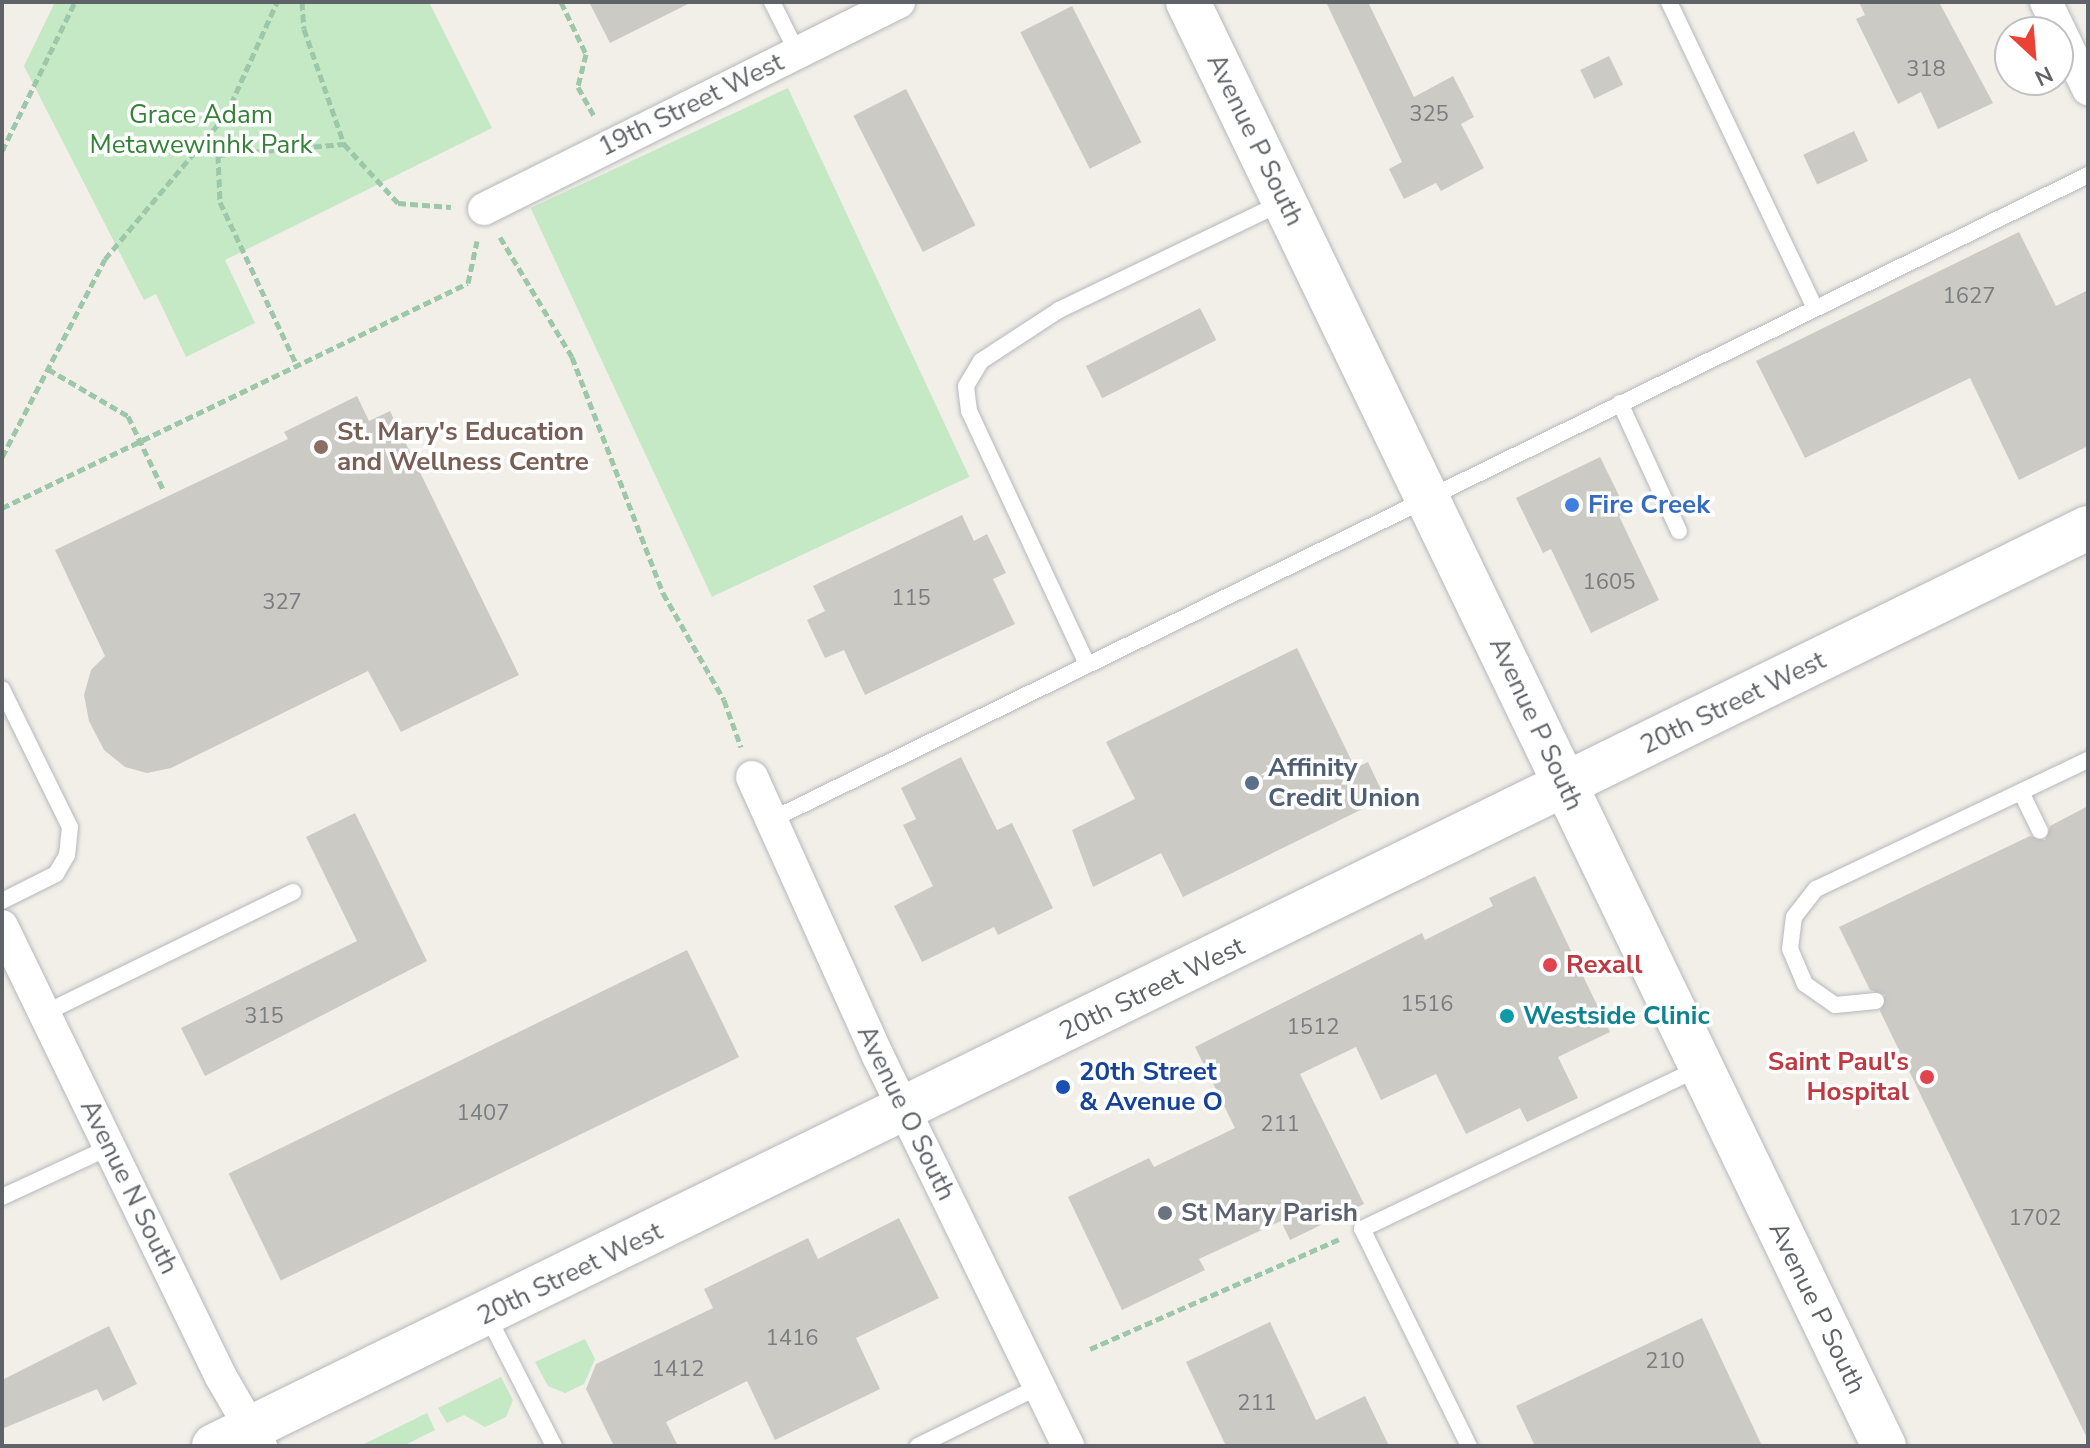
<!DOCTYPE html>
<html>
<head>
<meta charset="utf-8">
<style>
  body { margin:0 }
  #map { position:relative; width:2090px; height:1448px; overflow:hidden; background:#f1efe8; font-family:"Nunito Sans",sans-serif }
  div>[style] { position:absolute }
  .green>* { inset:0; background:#c5e8c5; transform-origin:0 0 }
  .building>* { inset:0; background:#cccac5; transform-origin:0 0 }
  .path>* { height:5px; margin-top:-2.5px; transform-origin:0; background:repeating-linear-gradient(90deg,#9cc7a9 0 8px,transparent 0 12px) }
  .roads { filter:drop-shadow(0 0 2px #b5b8bc) drop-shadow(0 0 2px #b5b8bc) }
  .lane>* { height:16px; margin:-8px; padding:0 8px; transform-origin:8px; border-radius:8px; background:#fff }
  .street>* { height:32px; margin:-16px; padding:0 16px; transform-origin:16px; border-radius:16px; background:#fff }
  .secondary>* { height:44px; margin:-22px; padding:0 22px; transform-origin:22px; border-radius:22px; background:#fff }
  .dots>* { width:22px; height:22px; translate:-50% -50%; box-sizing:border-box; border:4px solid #fff; border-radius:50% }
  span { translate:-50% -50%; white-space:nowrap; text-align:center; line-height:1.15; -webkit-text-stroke:7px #fff; paint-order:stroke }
  .number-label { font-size:22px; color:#7a7d7f }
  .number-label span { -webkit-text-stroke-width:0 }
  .street-label { font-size:26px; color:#5f6368 }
  .park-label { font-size:26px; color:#348238 }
  .education-label { font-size:26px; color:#785e54; font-weight:700 }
  .left { translate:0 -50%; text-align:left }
  .shop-label { font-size:26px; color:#366cbe; font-weight:700 }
  .service-label { font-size:26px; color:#4e5e75; font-weight:700 }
  .health-label { font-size:26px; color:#be3a42; font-weight:700 }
  .right { translate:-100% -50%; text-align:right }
  .culture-label { font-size:26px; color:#0d838f; font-weight:700 }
  .transit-label { font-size:26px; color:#164399; font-weight:700 }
  .worship-label { font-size:26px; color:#5b616d; font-weight:700 }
  .frame { position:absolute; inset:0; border:4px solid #5f6368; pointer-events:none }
  .north { position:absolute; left:1994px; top:16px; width:80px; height:80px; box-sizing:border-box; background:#fff; border:2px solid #bfc1c3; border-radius:50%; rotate:154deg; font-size:22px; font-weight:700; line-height:32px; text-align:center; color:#5f6368 }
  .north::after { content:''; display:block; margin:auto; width:28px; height:36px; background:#ea4335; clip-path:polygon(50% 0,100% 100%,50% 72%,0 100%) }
</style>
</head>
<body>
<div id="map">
  <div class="green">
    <i style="clip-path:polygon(55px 2px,429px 2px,492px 128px,225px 260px,255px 323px,186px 357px,156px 294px,144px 300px,24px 66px)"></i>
    <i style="left:788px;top:88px;width:429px;height:284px;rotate:65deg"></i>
    <i style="clip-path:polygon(585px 1339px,595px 1359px,584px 1384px,565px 1393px,548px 1386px,535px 1362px)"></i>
    <i style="clip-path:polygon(501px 1377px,513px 1400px,506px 1417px,485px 1427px,464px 1415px,447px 1423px,438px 1408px)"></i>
    <i style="clip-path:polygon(427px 1413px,435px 1430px,403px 1446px,360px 1446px)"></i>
  </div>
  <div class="building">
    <i style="clip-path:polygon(589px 2px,692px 2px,610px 43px)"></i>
    <i style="clip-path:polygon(1326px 2px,1368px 2px,1414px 97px,1453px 76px,1474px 117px,1461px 124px,1484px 168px,1441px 191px,1436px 183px,1404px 199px,1389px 169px,1402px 162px)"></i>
    <i style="clip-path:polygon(1859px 2px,1939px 2px,1993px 103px,1938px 129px,1921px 92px,1898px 104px,1856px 19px,1865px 15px)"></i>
    <i style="left:1072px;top:6px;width:153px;height:58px;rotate:63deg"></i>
    <i style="left:1609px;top:56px;width:32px;height:32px;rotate:64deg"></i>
    <i style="left:906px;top:89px;width:153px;height:59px;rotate:63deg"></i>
    <i style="left:1854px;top:131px;width:33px;height:56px;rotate:65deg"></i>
    <i style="clip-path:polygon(2019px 232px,2056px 306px,2088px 290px,2088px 446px,2019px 480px,1970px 378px,1805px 458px,1756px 361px)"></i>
    <i style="left:1200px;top:308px;width:36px;height:128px;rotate:63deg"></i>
    <i style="clip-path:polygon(357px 396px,369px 421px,390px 411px,519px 675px,401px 732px,368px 671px,171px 768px,147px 773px,125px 767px,104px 750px,89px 721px,84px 695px,91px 670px,105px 656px,55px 550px,288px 439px,284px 432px)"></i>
    <i style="clip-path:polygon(1600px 457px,1627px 512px,1619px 516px,1659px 600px,1591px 633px,1551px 549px,1543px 553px,1516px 498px)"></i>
    <i style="clip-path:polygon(962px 515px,974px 541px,987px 534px,1006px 573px,993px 579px,1015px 624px,865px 695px,844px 650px,825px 658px,807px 620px,825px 611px,813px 586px)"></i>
    <i style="clip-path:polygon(1297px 648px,1355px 768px,1368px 762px,1385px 798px,1183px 897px,1161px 853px,1093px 887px,1072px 830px,1135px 799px,1106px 742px)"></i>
    <i style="clip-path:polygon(961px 757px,997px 830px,1012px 823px,1053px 908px,998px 935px,994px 927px,922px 962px,894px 906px,933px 886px,903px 825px,916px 819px,901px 788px)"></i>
    <i style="clip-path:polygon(2088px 806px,2088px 1440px,1880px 1011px,1885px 995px,1870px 990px,1839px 927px,2030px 836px,2045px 840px,2050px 826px)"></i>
    <i style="clip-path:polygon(355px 813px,427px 961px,205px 1076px,181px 1028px,357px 941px,306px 837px)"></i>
    <i style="clip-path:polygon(1535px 876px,1610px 1032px,1558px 1057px,1578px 1098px,1527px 1122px,1520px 1108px,1466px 1134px,1436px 1074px,1381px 1100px,1356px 1047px,1300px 1074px,1364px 1204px,1290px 1240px,1281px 1221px,1199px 1259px,1205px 1270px,1122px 1310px,1068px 1197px,1149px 1158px,1154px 1167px,1235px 1128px,1195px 1047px,1422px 933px,1425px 940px,1493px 906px,1489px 898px)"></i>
    <i style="left:687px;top:950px;width:119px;height:510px;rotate:64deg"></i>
    <i style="clip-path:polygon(899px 1218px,939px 1298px,856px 1338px,880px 1389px,775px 1440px,747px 1381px,666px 1422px,678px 1446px,614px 1446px,586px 1389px,596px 1364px,713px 1308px,704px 1289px,808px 1238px,818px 1259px)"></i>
    <i style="clip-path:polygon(1702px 1318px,1762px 1446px,1535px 1446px,1516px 1406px)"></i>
    <i style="clip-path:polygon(1270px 1322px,1316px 1420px,1365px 1396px,1389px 1446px,1226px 1446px,1186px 1362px)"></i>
    <i style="clip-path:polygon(109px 1326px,137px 1384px,103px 1401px,97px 1389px,2px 1429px,2px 1380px)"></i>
  </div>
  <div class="path">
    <i style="left:302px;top:2px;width:27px;rotate:86deg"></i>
    <i style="left:304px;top:29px;width:122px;rotate:70.8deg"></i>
    <i style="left:344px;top:144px;width:80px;rotate:47.5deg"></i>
    <i style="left:398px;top:203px;width:53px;rotate:4.3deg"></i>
    <i style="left:561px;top:2px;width:58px;rotate:64.3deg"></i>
    <i style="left:586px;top:54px;width:34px;rotate:104deg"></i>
    <i style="left:578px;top:87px;width:35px;rotate:61deg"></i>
    <i style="left:207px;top:143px;width:16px;rotate:47deg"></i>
    <i style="left:218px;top:155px;width:126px;rotate:-5deg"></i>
    <i style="left:2px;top:151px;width:166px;rotate:-63.9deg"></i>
    <i style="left:218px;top:155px;width:47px;rotate:87.6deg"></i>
    <i style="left:220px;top:202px;width:181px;rotate:64.8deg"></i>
    <i style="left:500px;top:237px;width:140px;rotate:59deg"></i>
    <i style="left:572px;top:357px;width:253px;rotate:68.9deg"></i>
    <i style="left:663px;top:593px;width:123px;rotate:60.3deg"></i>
    <i style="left:724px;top:700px;width:50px;rotate:70.1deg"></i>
    <i style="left:48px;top:369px;width:93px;rotate:30.4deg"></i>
    <i style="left:128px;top:416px;width:81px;rotate:64.4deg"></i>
    <i style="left:2px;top:457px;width:223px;rotate:-62.5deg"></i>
    <i style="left:105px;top:259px;width:188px;rotate:-50deg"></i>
    <i style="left:226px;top:115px;width:124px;rotate:-65.7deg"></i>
    <i style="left:2px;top:508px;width:517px;rotate:-25.77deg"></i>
    <i style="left:468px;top:283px;width:43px;rotate:-77.9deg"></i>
    <i style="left:1090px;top:1349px;width:272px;rotate:-23.8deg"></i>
  </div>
  <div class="roads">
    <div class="lane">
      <i style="left:772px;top:2px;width:56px;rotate:63.4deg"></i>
      <i style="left:1669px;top:2px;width:339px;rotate:64.5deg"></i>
      <i style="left:1620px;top:403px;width:141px;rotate:65.3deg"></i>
      <i style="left:1087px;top:664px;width:279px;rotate:-115deg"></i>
      <i style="left:969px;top:411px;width:25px;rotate:-97deg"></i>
      <i style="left:966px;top:386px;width:29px;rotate:-59deg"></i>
      <i style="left:981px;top:361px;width:93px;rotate:-33.2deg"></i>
      <i style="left:1059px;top:310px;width:249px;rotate:-25.7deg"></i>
      <i style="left:2px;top:689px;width:154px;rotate:63.8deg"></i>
      <i style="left:70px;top:827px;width:28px;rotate:96deg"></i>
      <i style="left:67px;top:855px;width:22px;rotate:120deg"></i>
      <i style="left:56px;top:874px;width:60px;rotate:153.4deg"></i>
      <i style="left:2021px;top:792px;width:43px;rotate:64deg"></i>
      <i style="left:769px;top:821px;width:1469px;rotate:-26.09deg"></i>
      <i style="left:1876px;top:1001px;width:41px;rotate:174.4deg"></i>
      <i style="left:1835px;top:1005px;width:37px;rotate:-145deg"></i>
      <i style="left:1805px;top:984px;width:38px;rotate:-113deg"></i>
      <i style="left:1790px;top:949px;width:32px;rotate:-83deg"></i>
      <i style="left:1794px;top:917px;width:36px;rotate:-52deg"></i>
      <i style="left:1816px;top:889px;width:301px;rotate:-25.4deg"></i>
      <i style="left:45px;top:1013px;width:276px;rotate:-26deg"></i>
      <i style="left:2px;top:1197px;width:119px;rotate:-24.8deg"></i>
      <i style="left:487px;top:1315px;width:147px;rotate:62.9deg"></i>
      <i style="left:918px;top:1446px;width:134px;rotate:-26.2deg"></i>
      <i style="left:1469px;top:1446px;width:242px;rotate:-116.2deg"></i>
      <i style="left:1362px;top:1229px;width:373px;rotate:-25.5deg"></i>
    </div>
    <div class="street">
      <i style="left:2046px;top:2px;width:97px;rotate:64.2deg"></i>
      <i style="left:484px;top:209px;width:464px;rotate:-26.5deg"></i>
      <i style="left:752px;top:777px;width:306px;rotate:65.7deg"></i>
      <i style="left:878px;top:1056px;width:434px;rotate:64deg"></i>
      <i style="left:2px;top:926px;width:501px;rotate:64.1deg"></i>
      <i style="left:221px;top:1377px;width:80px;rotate:59.9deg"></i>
    </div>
    <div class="secondary">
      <i style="left:1188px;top:2px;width:1603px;rotate:64.27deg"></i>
      <i style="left:214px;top:1446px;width:2087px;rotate:-26.1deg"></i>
    </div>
  </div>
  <div class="dots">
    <i style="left:321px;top:447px;background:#8d6e63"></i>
    <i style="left:1572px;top:505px;background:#3f7fe0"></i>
    <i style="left:1252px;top:783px;background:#5c6f8a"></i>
    <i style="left:1550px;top:965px;background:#e0444e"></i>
    <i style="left:1507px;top:1016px;background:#0f9aa8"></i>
    <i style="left:1927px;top:1077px;background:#e0444e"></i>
    <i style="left:1063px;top:1087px;background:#1a4fb4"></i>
    <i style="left:1165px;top:1213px;background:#6b7280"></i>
  </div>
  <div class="number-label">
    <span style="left:1926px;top:70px">318</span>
    <span style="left:1429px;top:115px">325</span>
    <span style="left:1969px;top:297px">1627</span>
    <span style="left:1609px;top:583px">1605</span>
    <span style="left:911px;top:599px">115</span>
    <span style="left:282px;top:603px">327</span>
    <span style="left:1427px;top:1005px">1516</span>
    <span style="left:264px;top:1017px">315</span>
    <span style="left:1313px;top:1028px">1512</span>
    <span style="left:483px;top:1114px">1407</span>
    <span style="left:1280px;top:1125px">211</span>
    <span style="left:2035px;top:1219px">1702</span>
    <span style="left:792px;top:1339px">1416</span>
    <span style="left:1665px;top:1362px">210</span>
    <span style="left:678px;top:1370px">1412</span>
    <span style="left:1257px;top:1404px">211</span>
  </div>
  <div class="street-label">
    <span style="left:691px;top:105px;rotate:-26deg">19th Street West</span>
    <span style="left:1255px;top:140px;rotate:64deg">Avenue P South</span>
    <span style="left:1733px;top:703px;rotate:-26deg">20th Street West</span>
    <span style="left:1536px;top:724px;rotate:65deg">Avenue P South</span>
    <span style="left:1152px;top:989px;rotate:-26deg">20th Street West</span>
    <span style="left:906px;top:1113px;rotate:64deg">Avenue O South</span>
    <span style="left:129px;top:1187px;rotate:64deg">Avenue N South</span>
    <span style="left:570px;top:1274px;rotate:-26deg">20th Street West</span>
    <span style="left:1817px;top:1308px;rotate:64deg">Avenue P South</span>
  </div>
  <div class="park-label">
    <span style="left:201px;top:130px">Grace Adam<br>Metawewinhk Park</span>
  </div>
  <div class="education-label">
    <span class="left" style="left:337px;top:447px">St. Mary's Education<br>and Wellness Centre</span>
  </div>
  <div class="shop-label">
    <span class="left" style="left:1588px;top:505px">Fire Creek</span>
  </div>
  <div class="service-label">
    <span class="left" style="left:1268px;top:783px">Affinity<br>Credit Union</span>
  </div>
  <div class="health-label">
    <span class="left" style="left:1566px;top:965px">Rexall</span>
    <span class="right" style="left:1909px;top:1077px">Saint Paul's<br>Hospital</span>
  </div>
  <div class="culture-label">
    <span class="left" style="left:1523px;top:1016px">Westside Clinic</span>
  </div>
  <div class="transit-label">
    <span class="left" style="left:1079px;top:1087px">20th Street<br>&amp; Avenue O</span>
  </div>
  <div class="worship-label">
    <span class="left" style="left:1181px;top:1213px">St Mary Parish</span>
  </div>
  <div class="frame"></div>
  <div class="north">N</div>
</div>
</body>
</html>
